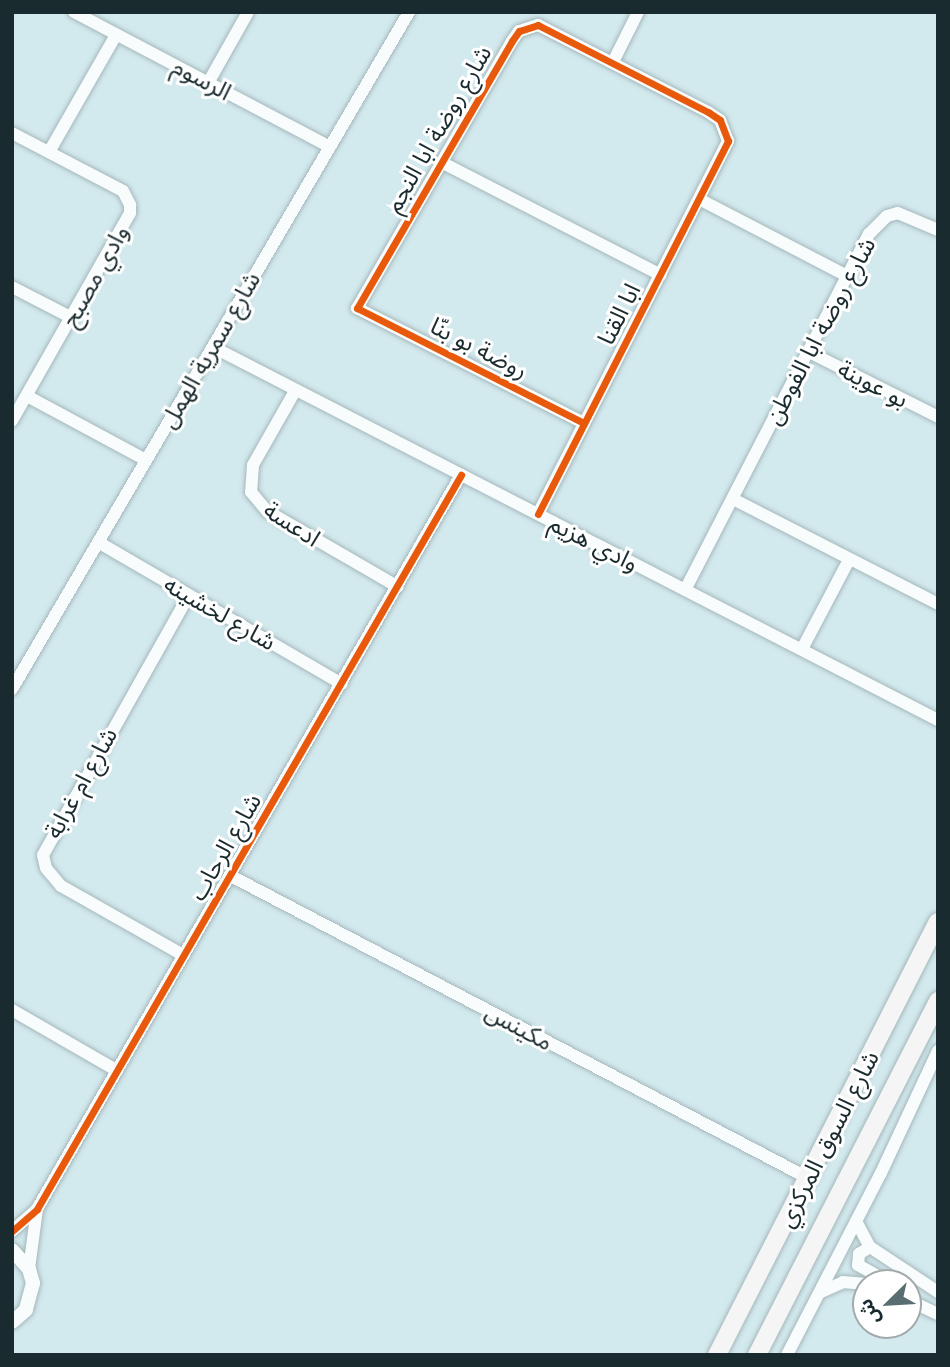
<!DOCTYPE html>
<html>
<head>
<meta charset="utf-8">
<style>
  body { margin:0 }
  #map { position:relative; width:950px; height:1367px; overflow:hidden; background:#d2e9ee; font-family:Helvetica,"Noto Sans Arabic",sans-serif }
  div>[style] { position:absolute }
  .roads { filter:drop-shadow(0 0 2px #a5b8bb) drop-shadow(0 0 2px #a5b8bb) }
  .minor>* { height:12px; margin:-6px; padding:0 6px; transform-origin:6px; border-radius:6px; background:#f8fcfc }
  .tertiary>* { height:14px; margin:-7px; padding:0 7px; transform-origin:7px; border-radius:7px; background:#f8fcfc }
  .secondary>* { height:18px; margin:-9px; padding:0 9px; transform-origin:9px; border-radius:9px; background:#f4f5f4 }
  .cycleway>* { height:7px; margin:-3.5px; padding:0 3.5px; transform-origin:3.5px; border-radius:3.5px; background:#e8590c }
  span { translate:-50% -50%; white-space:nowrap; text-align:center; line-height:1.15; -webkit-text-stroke:6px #fff; paint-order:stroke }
  .street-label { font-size:24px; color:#1a2b2f }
  .frame { position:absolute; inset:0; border:14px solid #1a2b2f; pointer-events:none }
  .north { position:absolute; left:852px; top:1269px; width:70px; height:70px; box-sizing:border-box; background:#fff; border:2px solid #a3aaac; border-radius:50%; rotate:246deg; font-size:19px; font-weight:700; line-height:28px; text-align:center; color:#1a2b2f }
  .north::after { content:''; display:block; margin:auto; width:24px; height:32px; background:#5a6e72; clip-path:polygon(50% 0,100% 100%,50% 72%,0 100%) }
</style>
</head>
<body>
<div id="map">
  <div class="roads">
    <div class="minor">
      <i style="left:74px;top:12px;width:289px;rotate:27.8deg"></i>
      <i style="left:613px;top:62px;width:56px;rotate:-63.4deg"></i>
      <i style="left:208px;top:83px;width:81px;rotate:-60.6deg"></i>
      <i style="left:12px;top:133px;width:125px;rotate:27.6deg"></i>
      <i style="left:123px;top:191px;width:16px;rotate:63deg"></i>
      <i style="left:130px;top:205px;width:8px;rotate:90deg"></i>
      <i style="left:130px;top:213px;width:239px;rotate:119.6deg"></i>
      <i style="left:49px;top:152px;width:135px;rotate:-60.2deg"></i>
      <i style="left:441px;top:162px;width:247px;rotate:27.2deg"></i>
      <i style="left:701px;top:200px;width:165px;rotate:27.5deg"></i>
      <i style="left:12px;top:287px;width:68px;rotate:27.3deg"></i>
      <i style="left:213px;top:347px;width:815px;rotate:27.23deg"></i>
      <i style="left:809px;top:352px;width:144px;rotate:26.7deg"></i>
      <i style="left:295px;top:391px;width:85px;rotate:119.6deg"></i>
      <i style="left:253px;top:465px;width:27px;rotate:94deg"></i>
      <i style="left:251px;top:492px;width:25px;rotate:50deg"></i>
      <i style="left:267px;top:511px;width:151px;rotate:30.1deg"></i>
      <i style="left:27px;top:396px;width:135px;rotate:28.3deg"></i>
      <i style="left:733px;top:499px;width:230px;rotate:27.1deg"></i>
      <i style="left:538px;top:514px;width:419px;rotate:-63deg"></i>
      <i style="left:728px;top:141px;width:22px;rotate:-111deg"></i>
      <i style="left:720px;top:120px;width:14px;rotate:-146deg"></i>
      <i style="left:708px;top:112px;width:191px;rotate:-152.9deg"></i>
      <i style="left:538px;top:25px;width:20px;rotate:162deg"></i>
      <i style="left:519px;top:31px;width:12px;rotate:125deg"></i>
      <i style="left:512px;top:41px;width:309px;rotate:120.1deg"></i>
      <i style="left:357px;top:308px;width:254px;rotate:26.9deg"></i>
      <i style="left:98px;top:542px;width:282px;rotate:30.2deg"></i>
      <i style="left:685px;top:590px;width:401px;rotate:-62.7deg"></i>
      <i style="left:869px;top:234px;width:25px;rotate:-45deg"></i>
      <i style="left:887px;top:216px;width:11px;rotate:-15deg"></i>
      <i style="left:898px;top:213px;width:43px;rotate:23deg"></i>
      <i style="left:802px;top:649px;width:101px;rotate:-62.2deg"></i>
      <i style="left:12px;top:689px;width:785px;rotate:-59.61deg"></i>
      <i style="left:231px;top:876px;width:651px;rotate:27.63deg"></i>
      <i style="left:183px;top:955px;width:140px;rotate:-150.5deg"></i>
      <i style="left:61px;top:886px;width:23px;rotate:-130deg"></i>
      <i style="left:46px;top:868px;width:13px;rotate:-103deg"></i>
      <i style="left:43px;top:855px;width:298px;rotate:-60.7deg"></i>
      <i style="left:12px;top:1010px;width:120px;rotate:30deg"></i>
      <i style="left:856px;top:1221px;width:30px;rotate:62deg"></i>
      <i style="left:870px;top:1247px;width:82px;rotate:33.5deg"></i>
      <i style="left:12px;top:1231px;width:33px;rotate:-41deg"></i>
      <i style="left:37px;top:1209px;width:848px;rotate:-59.99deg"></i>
      <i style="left:870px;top:1247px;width:13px;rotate:148deg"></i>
      <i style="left:859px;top:1254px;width:11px;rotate:95deg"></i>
      <i style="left:858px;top:1265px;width:37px;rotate:29deg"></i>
      <i style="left:29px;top:1269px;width:61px;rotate:-82.4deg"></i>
      <i style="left:821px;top:1292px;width:24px;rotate:-24deg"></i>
      <i style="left:843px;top:1282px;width:23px;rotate:5deg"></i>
      <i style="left:908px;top:1300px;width:33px;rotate:25deg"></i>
      <i style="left:787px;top:1355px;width:205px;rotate:-62.7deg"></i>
      <i style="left:881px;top:1173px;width:135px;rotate:-65deg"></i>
    </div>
    <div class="tertiary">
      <i style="left:12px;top:1250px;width:25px;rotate:48deg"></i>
      <i style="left:29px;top:1269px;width:15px;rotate:74deg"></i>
      <i style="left:33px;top:1283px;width:28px;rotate:105deg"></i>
      <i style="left:26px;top:1310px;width:18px;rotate:139deg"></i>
    </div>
    <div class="secondary">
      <i style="left:717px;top:1355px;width:486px;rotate:-63deg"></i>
      <i style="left:757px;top:1355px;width:398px;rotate:-62.9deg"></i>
    </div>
  </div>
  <div class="cycleway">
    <i style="left:538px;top:514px;width:419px;rotate:-63deg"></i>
    <i style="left:728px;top:141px;width:22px;rotate:-111deg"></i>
    <i style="left:720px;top:120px;width:14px;rotate:-146deg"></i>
    <i style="left:708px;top:112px;width:191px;rotate:-152.9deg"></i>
    <i style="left:538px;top:25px;width:20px;rotate:162deg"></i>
    <i style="left:519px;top:31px;width:12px;rotate:125deg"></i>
    <i style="left:512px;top:41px;width:309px;rotate:120.1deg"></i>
    <i style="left:357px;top:308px;width:254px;rotate:26.9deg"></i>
    <i style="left:12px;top:1231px;width:33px;rotate:-41deg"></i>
    <i style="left:37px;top:1209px;width:848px;rotate:-59.99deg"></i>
  </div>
  <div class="street-label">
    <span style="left:202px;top:79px;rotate:28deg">الرسوم</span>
    <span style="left:438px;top:129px;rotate:-60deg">شارع روضة ابا النجم</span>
    <span style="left:95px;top:276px;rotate:-61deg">وادي مصبح</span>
    <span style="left:619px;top:314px;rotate:-63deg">ابا القنا</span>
    <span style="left:820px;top:331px;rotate:-62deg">شارع روضة ابا الفوطن</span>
    <span style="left:479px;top:348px;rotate:27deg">روضة بو بنّا</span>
    <span style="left:210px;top:350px;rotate:-60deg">شارع سمرية الهمل</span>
    <span style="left:873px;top:384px;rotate:27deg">بو عوينة</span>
    <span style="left:292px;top:524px;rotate:33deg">ادعسة</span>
    <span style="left:594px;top:543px;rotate:27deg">وادي هزيم</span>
    <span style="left:220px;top:613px;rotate:30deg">شارع لخشينه</span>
    <span style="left:81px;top:783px;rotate:-61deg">شارع ام غرابة</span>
    <span style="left:225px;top:847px;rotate:-60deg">شارع الرحاب</span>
    <span style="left:519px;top:1027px;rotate:28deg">مكينس</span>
    <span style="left:828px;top:1139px;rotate:-63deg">شارع السوق المركزي</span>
  </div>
  <div class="frame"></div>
  <div class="north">ش</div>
</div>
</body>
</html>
